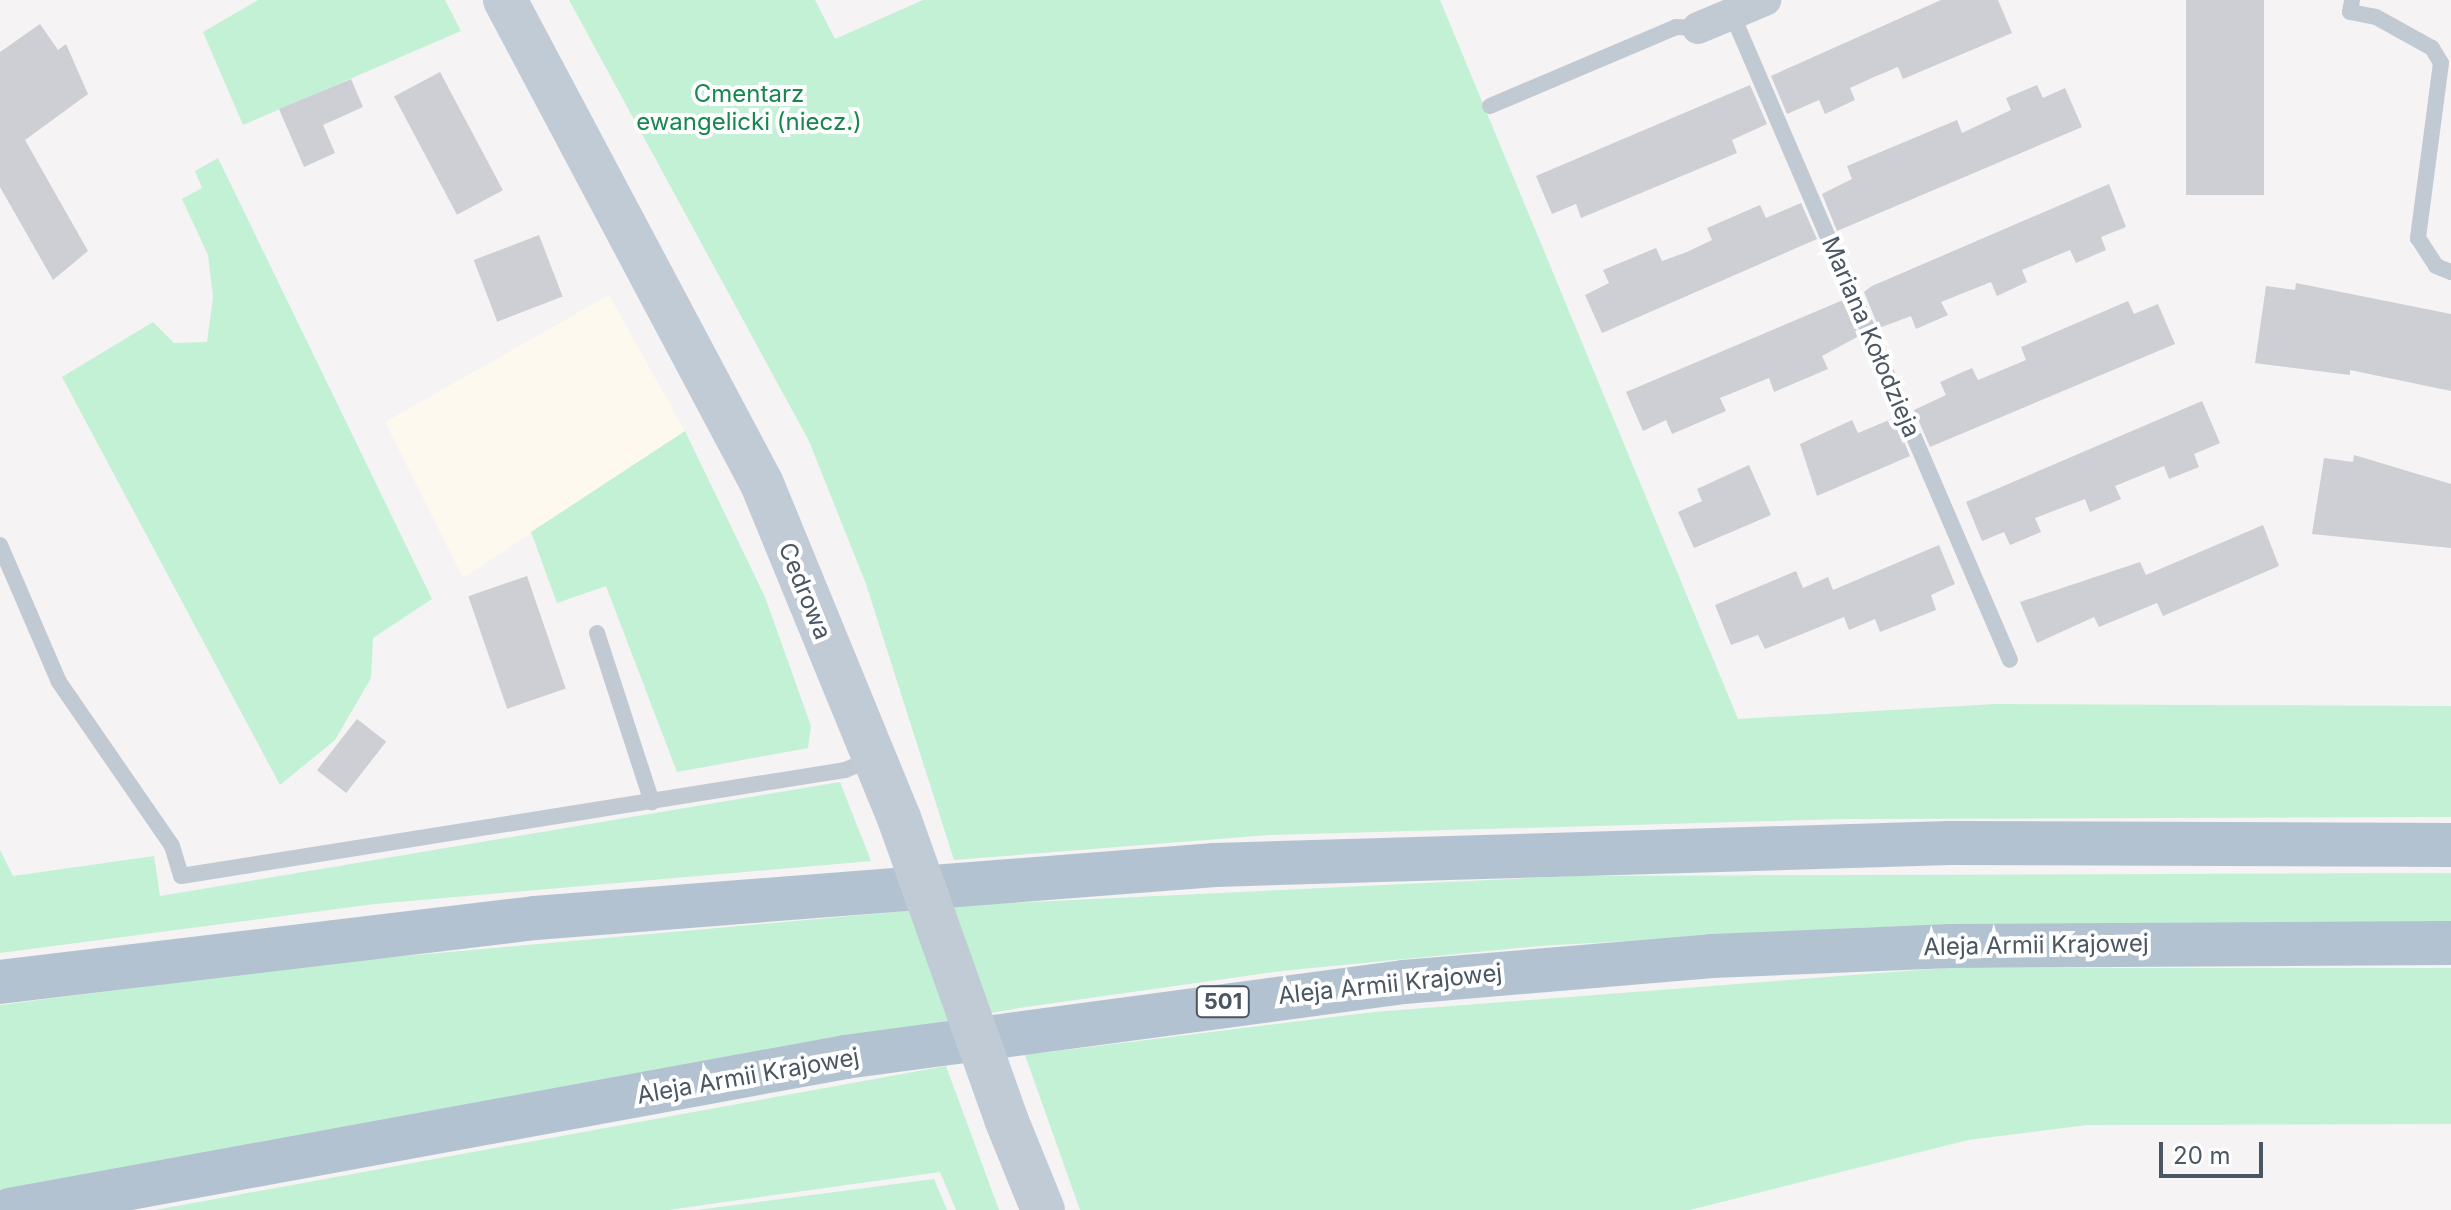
<!DOCTYPE html>
<html>
<head>
<meta charset="utf-8">
<style>
  body { margin:0 }
  #map { position:relative; width:2451px; height:1210px; overflow:hidden; background:#f5f3f3; font-family:Inter,sans-serif }
  div>[style] { position:absolute }
  .commercial>* { inset:0; background:#fdf9ef }
  .green>* { inset:0; background:#c3f1d5 }
  .building>* { inset:0; background:#cdcfd5; transform-origin:0 0 }
  .lane>* { height:16px; margin:-8px; padding:0 8px; transform-origin:8px; border-radius:8px; background:#c1cad2 }
  .street>* { height:32px; margin:-16px; padding:0 16px; transform-origin:16px; border-radius:16px; background:#c1cad2 }
  .secondary>* { height:44px; margin:-22px; padding:0 22px; transform-origin:22px; border-radius:22px; background:#c1cbd6 }
  .primary>* { height:44px; margin:-22px; padding:0 22px; transform-origin:22px; border-radius:22px; background:#b3c2d1 }
  .secondary-bridge>* { height:44px; margin:-22px; padding:0 22px; transform-origin:22px; border-radius:22px; background:#c1cbd6 }
  span { translate:-50% -50%; white-space:nowrap; text-align:center; line-height:1.15; -webkit-text-stroke:8px #fff; paint-order:stroke }
  .shield-label span { padding:2px 6px; background:#fff; border:2px solid; border-radius:6px; -webkit-text-stroke-width:0 }
  .shield-label { font-size:22px; color:#4a5661; font-weight:700 }
  .park-label { font-size:24px; color:#17864f }
  .street-label { font-size:24px; color:#4a5661 }
  .scale { position:absolute; left:2159px; top:1142px; width:104px; height:36px; box-sizing:border-box; border:4px solid #4a5661; border-top:0; padding-left:10px; font-size:24px; line-height:28px; white-space:nowrap; color:#4a5661; -webkit-text-stroke:6px #fff; paint-order:stroke }
</style>
</head>
<body>
<div id="map">
  <div class="commercial">
    <i style="clip-path:polygon(609px 295px,685px 431px,463px 578px,385px 422px)"></i>
  </div>
  <div class="green">
    <i style="clip-path:polygon(258px 0,445px 0,461px 31px,243px 125px,203px 32px)"></i>
    <i style="clip-path:polygon(569px 0,815px 0,835px 39px,923px 0,1440px 0,1738px 719px,1995px 704px,2451px 706px,2451px 817px,1845px 819px,1269px 835px,954px 860px,866px 584px,809px 441px)"></i>
    <i style="clip-path:polygon(218px 158px,432px 599px,373px 638px,371px 678px,335px 740px,280px 785px,62px 377px,153px 322px,174px 343px,207px 342px,213px 297px,208px 255px,182px 199px,202px 188px,195px 171px)"></i>
    <i style="clip-path:polygon(685px 431px,765px 597px,811px 726px,808px 748px,677px 772px,606px 586px,557px 603px,531px 532px)"></i>
    <i style="clip-path:polygon(840px 782px,871px 861px,375px 904px,0 953px,0 850px,13px 876px,154px 856px,160px 896px)"></i>
    <i style="clip-path:polygon(2451px 873px,2451px 922px,1873px 927px,1540px 946px,1281px 971px,1019px 1008px,0 1190px,0 1005px,339px 962px,972px 905px,1570px 876px)"></i>
    <i style="clip-path:polygon(1945px 968px,2451px 968px,2451px 1124px,2087px 1125px,1968px 1140px,1690px 1210px,1080px 1210px,1025px 1055px,1374px 1012px)"></i>
    <i style="clip-path:polygon(946px 1066px,999px 1210px,956px 1210px,940px 1172px,668px 1210px,155px 1210px)"></i>
    <i style="clip-path:polygon(934px 1179px,947px 1210px,697px 1210px)"></i>
  </div>
  <div class="building">
    <i style="clip-path:polygon(1941px 0,1998px 0,2012px 33px,1903px 79px,1898px 67px,1874px 77px,1850px 88px,1855px 100px,1825px 114px,1819px 100px,1787px 114px,1771px 76px)"></i>
    <i style="left:2186px;top:0;width:78px;height:195px"></i>
    <i style="clip-path:polygon(40px 24px,58px 50px,66px 44px,88px 94px,25px 140px,88px 251px,53px 280px,0 187px,0 52px)"></i>
    <i style="left:440px;top:72px;width:134px;height:52px;rotate:62deg"></i>
    <i style="clip-path:polygon(351px 79px,363px 107px,323px 125px,335px 153px,304px 167px,279px 109px)"></i>
    <i style="clip-path:polygon(1750px 85px,1767px 124px,1732px 140px,1737px 153px,1581px 218px,1576px 204px,1552px 214px,1536px 176px)"></i>
    <i style="clip-path:polygon(2037px 85px,2043px 98px,2065px 88px,2082px 127px,1837px 231px,1822px 194px,1852px 179px,1847px 166px,1957px 120px,1962px 133px,2011px 110px,2006px 98px)"></i>
    <i style="clip-path:polygon(2109px 184px,2126px 227px,2101px 237px,2106px 250px,2076px 263px,2070px 250px,2022px 270px,2027px 282px,1997px 296px,1991px 282px,1941px 302px,1948px 315px,1916px 329px,1911px 316px,1879px 328px,1864px 292px,1872px 286px)"></i>
    <i style="clip-path:polygon(1801px 203px,1817px 239px,1602px 333px,1585px 295px,1609px 283px,1603px 270px,1656px 248px,1662px 261px,1687px 252px,1712px 240px,1707px 228px,1760px 205px,1766px 218px)"></i>
    <i style="left:539px;top:235px;width:66px;height:70px;rotate:69deg"></i>
    <i style="clip-path:polygon(2296px 283px,2451px 314px,2451px 391px,2350px 370px,2350px 375px,2255px 363px,2266px 286px,2295px 290px)"></i>
    <i style="clip-path:polygon(1843px 300px,1859px 336px,1822px 356px,1828px 369px,1774px 392px,1769px 378px,1720px 398px,1726px 411px,1672px 434px,1666px 420px,1643px 431px,1626px 392px)"></i>
    <i style="clip-path:polygon(2128px 301px,2134px 314px,2158px 304px,2175px 344px,1930px 447px,1914px 410px,1946px 395px,1940px 382px,1972px 368px,1978px 380px,2026px 360px,2021px 347px)"></i>
    <i style="clip-path:polygon(2202px 401px,2220px 443px,2194px 454px,2199px 467px,2169px 479px,2164px 466px,2115px 486px,2121px 499px,2090px 512px,2085px 499px,2035px 518px,2041px 532px,2010px 545px,2004px 532px,1982px 541px,1966px 502px)"></i>
    <i style="clip-path:polygon(1894px 418px,1910px 456px,1817px 496px,1800px 444px,1852px 420px,1858px 433px)"></i>
    <i style="clip-path:polygon(2354px 455px,2451px 484px,2451px 548px,2312px 534px,2324px 458px,2353px 462px)"></i>
    <i style="clip-path:polygon(1749px 465px,1771px 515px,1694px 548px,1678px 512px,1702px 501px,1697px 489px)"></i>
    <i style="clip-path:polygon(2263px 525px,2279px 566px,2163px 616px,2157px 603px,2099px 627px,2094px 617px,2037px 643px,2020px 602px,2140px 562px,2146px 575px)"></i>
    <i style="clip-path:polygon(1939px 545px,1955px 584px,1931px 595px,1936px 610px,1880px 632px,1875px 619px,1849px 630px,1844px 617px,1765px 649px,1758px 635px,1731px 645px,1715px 605px,1796px 571px,1803px 588px,1828px 577px,1833px 590px)"></i>
    <i style="left:527px;top:576px;width:119px;height:62px;rotate:71deg"></i>
    <i style="left:357px;top:719px;width:37px;height:65px;rotate:38deg"></i>
  </div>
  <div class="lane">
    <i style="left:2352px;top:0;width:12px;rotate:99deg"></i>
    <i style="left:2350px;top:12px;width:26px;rotate:11deg"></i>
    <i style="left:2376px;top:17px;width:64px;rotate:29deg"></i>
    <i style="left:2432px;top:48px;width:17px;rotate:59deg"></i>
    <i style="left:2441px;top:63px;width:177px;rotate:97.5deg"></i>
    <i style="left:2418px;top:238px;width:33px;rotate:57deg"></i>
    <i style="left:2436px;top:266px;width:16px;rotate:22deg"></i>
    <i style="left:1732px;top:14px;width:703px;rotate:66.72deg"></i>
    <i style="left:1490px;top:106px;width:202px;rotate:-23deg"></i>
    <i style="left:1676px;top:27px;width:22px;rotate:3deg"></i>
    <i style="left:0;top:545px;width:149px;rotate:66.7deg"></i>
    <i style="left:59px;top:682px;width:199px;rotate:55.4deg"></i>
    <i style="left:172px;top:846px;width:31px;rotate:73deg"></i>
    <i style="left:181px;top:876px;width:672px;rotate:-9.07deg"></i>
    <i style="left:845px;top:770px;width:29px;rotate:-22deg"></i>
    <i style="left:597px;top:633px;width:178px;rotate:72deg"></i>
  </div>
  <div class="street">
    <i style="left:1698px;top:28px;width:73px;rotate:-22.7deg"></i>
  </div>
  <div class="secondary">
    <i style="left:505px;top:0;width:548px;rotate:62.03deg"></i>
    <i style="left:762px;top:484px;width:361px;rotate:67.7deg"></i>
    <i style="left:1006px;top:1119px;width:98px;rotate:67.9deg"></i>
  </div>
  <div class="primary">
    <i style="left:0;top:982px;width:539px;rotate:-6.82deg"></i>
    <i style="left:535px;top:918px;width:682px;rotate:-4.46deg"></i>
    <i style="left:1215px;top:865px;width:735px;rotate:-1.71deg"></i>
    <i style="left:1950px;top:843px;width:501px;rotate:0.23deg"></i>
    <i style="left:10px;top:1210px;width:849px;rotate:-10.38deg"></i>
    <i style="left:845px;top:1057px;width:564px;rotate:-7.64deg"></i>
    <i style="left:1404px;top:982px;width:309px;rotate:-4.8deg"></i>
    <i style="left:1712px;top:956px;width:239px;rotate:-2.4deg"></i>
    <i style="left:1951px;top:946px;width:500px;rotate:-0.34deg"></i>
  </div>
  <div class="secondary-bridge">
    <i style="left:899px;top:818px;width:319px;rotate:70.4deg"></i>
  </div>
  <div class="shield-label">
    <span style="left:1223px;top:1002px">501</span>
  </div>
  <div class="park-label">
    <span style="left:749px;top:108px">Cmentarz<br>ewangelicki (niecz.)</span>
  </div>
  <div class="street-label">
    <span style="left:1871px;top:337px;rotate:67deg">Mariana Kołodzieja</span>
    <span style="left:805px;top:591px;rotate:68deg">Cedrowa</span>
    <span style="left:2036px;top:945px;rotate:-1deg">Aleja Armii Krajowej</span>
    <span style="left:1390px;top:984px;rotate:-6deg">Aleja Armii Krajowej</span>
    <span style="left:748px;top:1076px;rotate:-10deg">Aleja Armii Krajowej</span>
  </div>
  <div class="scale">20 m</div>
</div>
</body>
</html>
